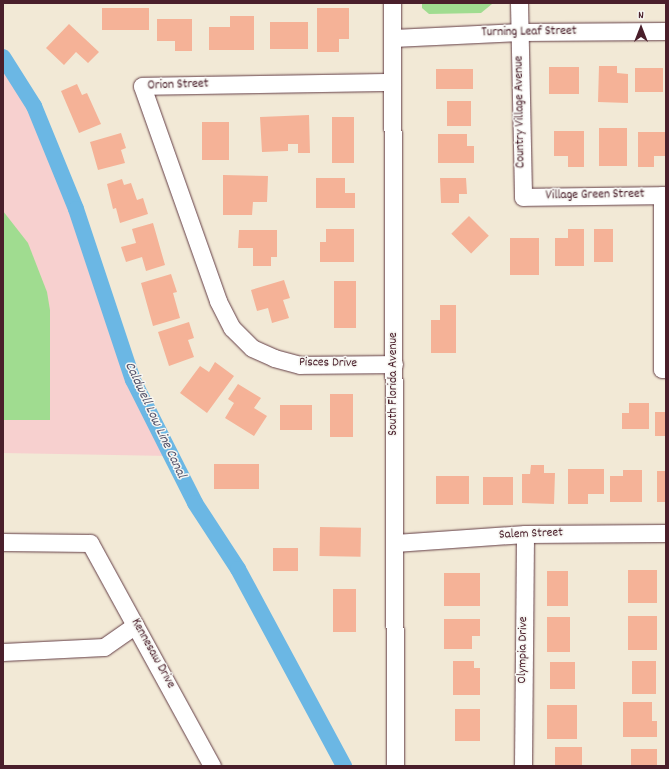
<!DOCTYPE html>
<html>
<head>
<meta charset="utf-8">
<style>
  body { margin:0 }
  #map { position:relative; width:669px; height:769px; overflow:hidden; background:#f2e9d6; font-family:Dekko,sans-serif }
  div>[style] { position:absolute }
  .built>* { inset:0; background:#f7d0cf }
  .green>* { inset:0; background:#a0dc90 }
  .canal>* { height:16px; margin:-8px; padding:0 8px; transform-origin:8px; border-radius:8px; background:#6bb7e4 }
  .building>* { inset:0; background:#f5b297; transform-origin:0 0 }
  .roads { filter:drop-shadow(0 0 1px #633d45) drop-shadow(0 0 1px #633d45) }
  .minor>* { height:17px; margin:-8.5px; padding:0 8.5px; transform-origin:8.5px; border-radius:8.5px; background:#fff }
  span { translate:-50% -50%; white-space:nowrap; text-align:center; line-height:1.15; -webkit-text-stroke:3px #f6f6f2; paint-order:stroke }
  .street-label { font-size:13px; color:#4a1f2b }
  .water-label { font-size:14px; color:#56546c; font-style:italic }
  .frame { position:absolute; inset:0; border:4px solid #4a1f2b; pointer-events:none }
  .north { position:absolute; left:621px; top:8px; width:40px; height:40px; -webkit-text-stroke:3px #f6f6f2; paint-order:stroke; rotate:0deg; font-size:11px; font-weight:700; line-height:16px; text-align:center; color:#4a1f2b }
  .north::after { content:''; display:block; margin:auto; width:14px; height:18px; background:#4a1f2b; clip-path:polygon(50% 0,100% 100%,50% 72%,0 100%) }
</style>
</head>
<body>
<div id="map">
  <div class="built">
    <i style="clip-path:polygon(3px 57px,34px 106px,76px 209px,133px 380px,170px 456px,3px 453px)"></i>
  </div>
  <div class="green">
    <i style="clip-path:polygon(422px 3px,492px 3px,492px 4px,481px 13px,429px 14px,422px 8px)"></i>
    <i style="clip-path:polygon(3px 211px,28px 243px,47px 292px,50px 310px,50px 420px,3px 420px)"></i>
  </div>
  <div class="canal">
    <i style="left:3px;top:57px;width:58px;rotate:57.7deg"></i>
    <i style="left:34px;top:106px;width:111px;rotate:67.8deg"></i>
    <i style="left:76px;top:209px;width:180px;rotate:71.6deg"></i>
    <i style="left:133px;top:380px;width:138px;rotate:63.2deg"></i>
    <i style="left:195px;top:503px;width:79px;rotate:56.9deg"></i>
    <i style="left:238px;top:569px;width:224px;rotate:61.7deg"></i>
  </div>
  <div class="building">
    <i style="left:149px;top:8px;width:22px;height:47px;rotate:90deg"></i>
    <i style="clip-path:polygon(317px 8px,349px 8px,349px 39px,339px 39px,339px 52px,317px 52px)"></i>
    <i style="clip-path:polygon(230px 16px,254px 16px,254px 50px,209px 50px,209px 27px,230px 27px)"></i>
    <i style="clip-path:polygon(157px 19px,192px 19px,192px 51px,175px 51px,175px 41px,157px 41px)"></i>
    <i style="left:270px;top:22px;width:38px;height:27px"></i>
    <i style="clip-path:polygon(69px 24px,99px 52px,88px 63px,76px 52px,64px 65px,46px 48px)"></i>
    <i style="clip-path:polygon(599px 66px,617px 66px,617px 73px,628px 74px,628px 103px,598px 102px)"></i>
    <i style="left:549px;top:67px;width:30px;height:27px"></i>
    <i style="left:635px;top:68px;width:28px;height:24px"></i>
    <i style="left:436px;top:69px;width:37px;height:20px"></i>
    <i style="clip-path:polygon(77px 84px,82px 95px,87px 93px,101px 124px,79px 133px,61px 91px)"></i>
    <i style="left:447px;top:101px;width:24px;height:25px"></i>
    <i style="clip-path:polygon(309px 115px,310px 153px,298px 153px,298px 144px,288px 144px,288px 151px,262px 152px,260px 117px)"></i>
    <i style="left:332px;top:117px;width:22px;height:46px"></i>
    <i style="left:202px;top:122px;width:27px;height:38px"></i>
    <i style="left:599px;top:128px;width:28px;height:38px"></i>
    <i style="clip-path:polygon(554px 131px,584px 131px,584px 167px,568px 167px,568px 156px,554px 156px)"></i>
    <i style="clip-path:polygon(638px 132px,665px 132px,665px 156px,654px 156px,654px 167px,638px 167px)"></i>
    <i style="clip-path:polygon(121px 133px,126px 148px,121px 150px,125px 163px,98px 170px,90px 142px)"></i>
    <i style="clip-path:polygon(438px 134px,467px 134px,467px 146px,474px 146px,474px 163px,438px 163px)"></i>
    <i style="clip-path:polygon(223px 175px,268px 176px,267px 202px,253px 202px,252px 215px,223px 215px)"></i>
    <i style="clip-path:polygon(316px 178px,345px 178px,345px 193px,355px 193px,355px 208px,316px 208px)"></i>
    <i style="clip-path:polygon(440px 178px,466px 178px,467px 194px,459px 194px,459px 203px,441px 203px)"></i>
    <i style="clip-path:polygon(122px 179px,124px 185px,131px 183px,137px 200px,143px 198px,148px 214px,120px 223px,116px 208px,113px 209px,107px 184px)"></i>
    <i style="left:469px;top:216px;width:28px;height:25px;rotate:45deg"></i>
    <i style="clip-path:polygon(153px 223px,165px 265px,146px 271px,142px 257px,126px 262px,121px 247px,136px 243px,132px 229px)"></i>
    <i style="clip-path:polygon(326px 229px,354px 229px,354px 262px,320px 262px,320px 242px,326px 242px)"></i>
    <i style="clip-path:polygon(568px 229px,584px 229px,584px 266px,555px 266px,555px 238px,568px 238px)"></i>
    <i style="left:594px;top:229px;width:19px;height:33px"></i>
    <i style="clip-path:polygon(239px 230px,277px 230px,277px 257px,271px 257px,271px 266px,253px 266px,253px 248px,238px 248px)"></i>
    <i style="left:510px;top:238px;width:29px;height:37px"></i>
    <i style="clip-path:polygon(171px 274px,177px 292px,173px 293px,180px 318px,153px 326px,141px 283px)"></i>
    <i style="clip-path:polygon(284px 280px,290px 298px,283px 300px,289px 318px,272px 323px,268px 308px,257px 311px,251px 290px)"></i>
    <i style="left:334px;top:281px;width:22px;height:47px"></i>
    <i style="clip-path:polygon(440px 305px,456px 305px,456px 353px,431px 353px,431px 320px,440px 320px)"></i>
    <i style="clip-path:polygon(189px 322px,194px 338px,188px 340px,194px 357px,169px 366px,158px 332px)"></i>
    <i style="clip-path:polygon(215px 362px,234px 376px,207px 413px,180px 393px,200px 366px,209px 372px)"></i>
    <i style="clip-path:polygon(238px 384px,261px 398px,254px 408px,267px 416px,254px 436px,225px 418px,234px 403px,228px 399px)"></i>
    <i style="left:330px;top:394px;width:23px;height:43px"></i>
    <i style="clip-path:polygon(629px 403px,649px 403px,649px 429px,622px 429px,622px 413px,629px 413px)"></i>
    <i style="left:280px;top:405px;width:32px;height:25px"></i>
    <i style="left:655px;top:412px;width:11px;height:24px"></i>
    <i style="left:214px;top:464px;width:45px;height:25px"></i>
    <i style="clip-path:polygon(531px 465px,544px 465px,544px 473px,555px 473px,554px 504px,522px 503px,522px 474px,530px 474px)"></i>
    <i style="clip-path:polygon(568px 469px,604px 469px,604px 494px,588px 494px,588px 504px,568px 504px)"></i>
    <i style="clip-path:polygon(623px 470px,642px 470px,642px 502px,610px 502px,610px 476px,623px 476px)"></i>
    <i style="left:657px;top:471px;width:9px;height:31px"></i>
    <i style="left:436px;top:476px;width:33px;height:28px"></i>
    <i style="left:483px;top:477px;width:30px;height:28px"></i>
    <i style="left:320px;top:527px;width:41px;height:29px;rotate:1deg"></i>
    <i style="left:273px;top:548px;width:25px;height:23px"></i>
    <i style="left:628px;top:570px;width:29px;height:33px"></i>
    <i style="left:547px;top:571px;width:21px;height:35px"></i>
    <i style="left:444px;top:573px;width:36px;height:33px"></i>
    <i style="left:333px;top:589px;width:23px;height:43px"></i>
    <i style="left:628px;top:616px;width:29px;height:34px"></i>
    <i style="left:547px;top:617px;width:23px;height:35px"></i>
    <i style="clip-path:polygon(444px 619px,480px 619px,480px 636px,472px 636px,472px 649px,444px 649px)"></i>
    <i style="clip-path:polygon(453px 661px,474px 661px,474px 668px,480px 668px,480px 695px,453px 695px)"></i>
    <i style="left:632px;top:661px;width:24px;height:33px"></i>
    <i style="left:550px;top:662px;width:25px;height:27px"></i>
    <i style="clip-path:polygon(623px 702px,652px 702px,652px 721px,657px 721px,657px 737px,623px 737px)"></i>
    <i style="left:547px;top:705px;width:30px;height:34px"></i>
    <i style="left:455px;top:709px;width:25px;height:32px"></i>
    <i style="left:555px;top:747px;width:27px;height:19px"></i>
    <i style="left:631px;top:749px;width:26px;height:17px"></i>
  </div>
  <div class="roads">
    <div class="minor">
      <i style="left:392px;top:3px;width:763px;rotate:89.77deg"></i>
      <i style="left:519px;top:3px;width:194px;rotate:88.8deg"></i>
      <i style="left:523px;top:197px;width:143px;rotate:-0.8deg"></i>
      <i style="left:393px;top:38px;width:127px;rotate:-2.7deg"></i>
      <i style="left:520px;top:32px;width:146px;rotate:-0.4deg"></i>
      <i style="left:392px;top:82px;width:250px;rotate:179.1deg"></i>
      <i style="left:142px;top:86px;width:228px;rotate:70.5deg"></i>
      <i style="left:218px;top:301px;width:30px;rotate:63deg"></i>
      <i style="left:232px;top:328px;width:28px;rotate:45deg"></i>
      <i style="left:252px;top:348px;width:24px;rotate:24deg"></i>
      <i style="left:274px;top:358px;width:27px;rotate:15deg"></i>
      <i style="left:300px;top:365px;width:94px;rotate:-0.6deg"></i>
      <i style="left:662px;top:195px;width:174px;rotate:90deg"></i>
      <i style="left:662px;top:369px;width:4px"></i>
      <i style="left:3px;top:542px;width:87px;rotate:0.7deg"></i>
      <i style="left:90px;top:543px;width:254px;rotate:61.3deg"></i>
      <i style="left:395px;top:543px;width:130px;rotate:-4deg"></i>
      <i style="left:525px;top:534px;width:141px;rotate:-0.4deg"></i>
      <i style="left:3px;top:652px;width:101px;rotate:-2.8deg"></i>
      <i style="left:104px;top:647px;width:38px;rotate:-35deg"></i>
      <i style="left:523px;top:766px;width:232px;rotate:-89.5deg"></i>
    </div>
  </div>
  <div class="street-label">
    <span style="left:529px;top:33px;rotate:-1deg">Turning Leaf Street</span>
    <span style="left:178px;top:86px;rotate:-2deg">Orion Street</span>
    <span style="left:521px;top:112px;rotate:-91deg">Country Village Avenue</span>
    <span style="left:595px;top:196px;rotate:-1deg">Village Green Street</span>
    <span style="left:328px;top:364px;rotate:1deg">Pisces Drive</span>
    <span style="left:394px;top:384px;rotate:-90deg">South Florida Avenue</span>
    <span style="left:531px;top:535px;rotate:-2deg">Salem Street</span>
    <span style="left:524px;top:650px;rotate:-89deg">Olympia Drive</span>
    <span style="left:152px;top:654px;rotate:61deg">Kennesaw Drive</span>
  </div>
  <div class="water-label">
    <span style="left:155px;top:420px;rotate:65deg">Caldwell Low Line Canal</span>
  </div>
  <div class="frame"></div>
  <div class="north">N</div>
</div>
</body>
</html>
